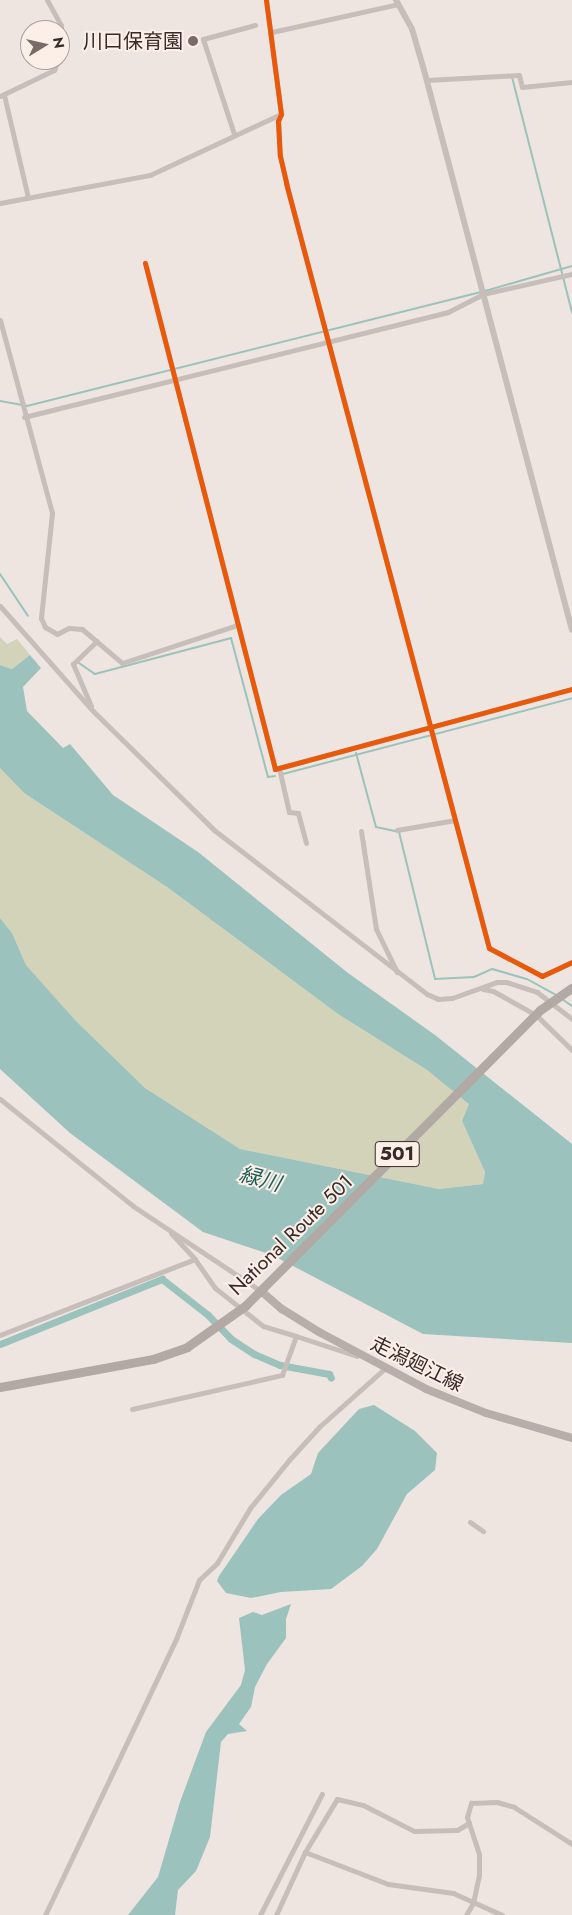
<!DOCTYPE html>
<html>
<head>
<meta charset="utf-8">
<style>
  body { margin:0 }
  #map { position:relative; width:572px; height:1915px; overflow:hidden; background:#eee5e1; font-family:Jost,"Noto Sans JP",sans-serif }
  div>[style] { position:absolute }
  .green>* { inset:0; background:#d3d3ba }
  .water>* { inset:0; background:#9bc2bc }
  .stream>* { height:2px; margin:-1px; padding:0 1px; transform-origin:1px; border-radius:1px; background:#9bc2bc }
  .canal>* { height:7px; margin:-3.5px; padding:0 3.5px; transform-origin:3.5px; border-radius:3.5px; background:#9bc2bc }
  .minor>* { height:5px; margin:-2.5px; padding:0 2.5px; transform-origin:2.5px; border-radius:2.5px; background:#c7beba }
  .tertiary>* { height:6px; margin:-3px; padding:0 3px; transform-origin:3px; border-radius:3px; background:#c7beba }
  .secondary>* { height:8px; margin:-4px; padding:0 4px; transform-origin:4px; border-radius:4px; background:#b8adaa }
  .trunk>* { height:9px; margin:-4.5px; padding:0 4.5px; transform-origin:4.5px; border-radius:4.5px; background:#b2a8a4 }
  .trunk-bridge>* { height:9px; margin:-4.5px; padding:0 4.5px; transform-origin:4.5px; border-radius:4.5px; background:#b2a8a4 }
  .cycleway>* { height:5px; margin:-2.5px; padding:0 2.5px; transform-origin:2.5px; border-radius:2.5px; background:#e8590c }
  .dots>* { width:14px; height:14px; translate:-50% -50%; box-sizing:border-box; border:2px solid #fbefe8; border-radius:50% }
  span { translate:-50% -50%; white-space:nowrap; text-align:center; line-height:1.15; -webkit-text-stroke:4px #fbefe8; paint-order:stroke }
  .shield-label span { padding:1px 4px; background:#fbefe8; border:1px solid; border-radius:4px; -webkit-text-stroke-width:0 }
  .shield-label { font-size:19px; color:#382a27; font-weight:700 }
  .poi-label { font-size:20px; color:#382a27 }
  .right { translate:-100% -50%; text-align:right }
  .street-label { font-size:20px; color:#382a27 }
  .water-label { font-size:21px; color:#195d57; font-style:italic }
  .north { position:absolute; left:20px; top:20px; width:50px; height:50px; box-sizing:border-box; background:#fbefe8; border:1px solid #ada09b; border-radius:50%; rotate:81deg; font-size:14px; font-weight:700; line-height:20px; text-align:center; color:#382a27 }
  .north::after { content:''; display:block; margin:auto; width:18px; height:22px; background:#786b68; clip-path:polygon(50% 0,100% 100%,50% 72%,0 100%) }
</style>
</head>
<body>
<div id="map">
  <div class="green">
    <i style="clip-path:polygon(0 637px,7px 644px,17px 639px,30px 655px,12px 669px,0 665px)"></i>
    <i style="clip-path:polygon(0 768px,24px 793px,167px 887px,338px 1014px,427px 1070px,470px 1104px,462px 1121px,485px 1172px,483px 1184px,439px 1189px,240px 1149px,145px 1088px,76px 1021px,26px 965px,12px 933px,0 918px)"></i>
  </div>
  <div class="water">
    <i style="clip-path:polygon(30px 655px,41px 668px,23px 687px,27px 711px,63px 748px,70px 744px,113px 795px,198px 852px,348px 973px,435px 1035px,572px 1144px,572px 1343px,423px 1334px,272px 1255px,203px 1232px,70px 1133px,0 1069px,0 918px,12px 933px,26px 965px,76px 1021px,145px 1088px,240px 1149px,439px 1189px,483px 1184px,485px 1172px,462px 1121px,469px 1104px,427px 1070px,338px 1014px,167px 887px,24px 793px,0 768px,0 665px,12px 669px)"></i>
    <i style="clip-path:polygon(374px 1405px,415px 1431px,437px 1453px,435px 1470px,407px 1494px,377px 1549px,362px 1566px,331px 1589px,281px 1592px,251px 1598px,226px 1593px,217px 1581px,219px 1576px,258px 1519px,281px 1495px,311px 1474px,318px 1453px,359px 1409px)"></i>
    <i style="clip-path:polygon(291px 1604px,286px 1619px,286px 1638px,267px 1664px,255px 1687px,251px 1707px,239px 1724px,247px 1731px,228px 1734px,221px 1742px,210px 1837px,196px 1871px,178px 1890px,175px 1915px,128px 1915px,158px 1877px,180px 1802px,206px 1732px,241px 1685px,245px 1670px,239px 1618px,253px 1612px,262px 1615px)"></i>
  </div>
  <div class="stream">
    <i style="left:512px;top:77px;width:243px;rotate:75.7deg"></i>
    <i style="left:485px;top:291px;width:91px;rotate:-16deg"></i>
    <i style="left:0;top:401px;width:27px;rotate:10deg"></i>
    <i style="left:27px;top:406px;width:468px;rotate:-14.1deg"></i>
    <i style="left:0;top:574px;width:50px;rotate:56.3deg"></i>
    <i style="left:79px;top:663px;width:19px;rotate:35deg"></i>
    <i style="left:95px;top:674px;width:141px;rotate:-14.8deg"></i>
    <i style="left:231px;top:638px;width:144px;rotate:75.1deg"></i>
    <i style="left:268px;top:777px;width:7px;rotate:-8deg"></i>
    <i style="left:356px;top:753px;width:77px;rotate:74.9deg"></i>
    <i style="left:376px;top:827px;width:24px;rotate:12deg"></i>
    <i style="left:399px;top:832px;width:151px;rotate:76.2deg"></i>
    <i style="left:435px;top:979px;width:39px;rotate:-3deg"></i>
    <i style="left:474px;top:977px;width:20px;rotate:-24deg"></i>
    <i style="left:492px;top:969px;width:36px;rotate:16deg"></i>
    <i style="left:527px;top:979px;width:33px;rotate:29deg"></i>
    <i style="left:283px;top:774px;width:299px;rotate:-14.7deg"></i>
    <i style="left:562px;top:999px;width:12px;rotate:35deg"></i>
  </div>
  <div class="canal">
    <i style="left:0;top:1344px;width:175px;rotate:-21.9deg"></i>
    <i style="left:162px;top:1279px;width:58px;rotate:38deg"></i>
    <i style="left:208px;top:1315px;width:33px;rotate:46deg"></i>
    <i style="left:231px;top:1339px;width:27px;rotate:33deg"></i>
    <i style="left:254px;top:1354px;width:28px;rotate:23deg"></i>
    <i style="left:280px;top:1365px;width:50px;rotate:10.4deg"></i>
    <i style="left:329px;top:1374px;width:4px;rotate:63deg"></i>
  </div>
  <div class="minor">
    <i style="left:47px;top:0;width:29px;rotate:61deg"></i>
    <i style="left:61px;top:25px;width:27px;rotate:92deg"></i>
    <i style="left:266px;top:0;width:115px;rotate:82.5deg"></i>
    <i style="left:281px;top:114px;width:8px;rotate:113deg"></i>
    <i style="left:278px;top:121px;width:35px;rotate:87deg"></i>
    <i style="left:280px;top:156px;width:28px;rotate:77deg"></i>
    <i style="left:286px;top:183px;width:791px;rotate:75.14deg"></i>
    <i style="left:489px;top:948px;width:60px;rotate:27.8deg"></i>
    <i style="left:542px;top:976px;width:33px;rotate:-25deg"></i>
    <i style="left:272px;top:32px;width:129px;rotate:-12.5deg"></i>
    <i style="left:427px;top:80px;width:92px;rotate:-3.1deg"></i>
    <i style="left:519px;top:75px;width:12px;rotate:76deg"></i>
    <i style="left:522px;top:87px;width:50px;rotate:-5.7deg"></i>
    <i style="left:4px;top:95px;width:105px;rotate:76.8deg"></i>
    <i style="left:0;top:96px;width:60px;rotate:-25.7deg"></i>
    <i style="left:54px;top:70px;width:11px;rotate:-68deg"></i>
    <i style="left:234px;top:134px;width:100px;rotate:-108.1deg"></i>
    <i style="left:203px;top:39px;width:54px;rotate:-15.1deg"></i>
    <i style="left:0;top:203px;width:153px;rotate:-10.6deg"></i>
    <i style="left:150px;top:175px;width:145px;rotate:-25deg"></i>
    <i style="left:145px;top:263px;width:522px;rotate:75.59deg"></i>
    <i style="left:275px;top:769px;width:308px;rotate:-15.1deg"></i>
    <i style="left:0;top:320px;width:200px;rotate:74.9deg"></i>
    <i style="left:52px;top:513px;width:106px;rotate:96deg"></i>
    <i style="left:41px;top:618px;width:10px;rotate:66deg"></i>
    <i style="left:45px;top:627px;width:14px;rotate:30deg"></i>
    <i style="left:57px;top:634px;width:13px;rotate:-27deg"></i>
    <i style="left:69px;top:628px;width:13px;rotate:4deg"></i>
    <i style="left:82px;top:629px;width:52px;rotate:40.4deg"></i>
    <i style="left:122px;top:663px;width:121px;rotate:-18.3deg"></i>
    <i style="left:24px;top:417px;width:437px;rotate:-13.9deg"></i>
    <i style="left:448px;top:312px;width:39px;rotate:-27deg"></i>
    <i style="left:483px;top:294px;width:91px;rotate:-12.7deg"></i>
    <i style="left:0;top:606px;width:140px;rotate:48.5deg"></i>
    <i style="left:93px;top:711px;width:170px;rotate:44.5deg"></i>
    <i style="left:214px;top:830px;width:269px;rotate:37.6deg"></i>
    <i style="left:427px;top:994px;width:12px;rotate:24deg"></i>
    <i style="left:438px;top:999px;width:14px;rotate:-4deg"></i>
    <i style="left:452px;top:998px;width:48px;rotate:-19.6deg"></i>
    <i style="left:497px;top:982px;width:9px"></i>
    <i style="left:506px;top:982px;width:33px;rotate:18deg"></i>
    <i style="left:537px;top:992px;width:44px;rotate:37.6deg"></i>
    <i style="left:91px;top:706px;width:46px;rotate:-113.2deg"></i>
    <i style="left:73px;top:664px;width:33px;rotate:-44deg"></i>
    <i style="left:279px;top:768px;width:45px;rotate:77.2deg"></i>
    <i style="left:289px;top:812px;width:9px;rotate:6deg"></i>
    <i style="left:298px;top:813px;width:31px;rotate:75deg"></i>
    <i style="left:397px;top:830px;width:59px;rotate:-9.8deg"></i>
    <i style="left:361px;top:831px;width:99px;rotate:81.3deg"></i>
    <i style="left:376px;top:929px;width:48px;rotate:64deg"></i>
    <i style="left:483px;top:989px;width:10px;rotate:11deg"></i>
    <i style="left:493px;top:991px;width:49px;rotate:29.2deg"></i>
    <i style="left:536px;top:1015px;width:50px;rotate:44.2deg"></i>
    <i style="left:0;top:1099px;width:171px;rotate:38.8deg"></i>
    <i style="left:133px;top:1206px;width:154px;rotate:33.6deg"></i>
    <i style="left:0;top:1335px;width:209px;rotate:-21.3deg"></i>
    <i style="left:296px;top:1336px;width:64px;rotate:18.2deg"></i>
    <i style="left:132px;top:1409px;width:154px;rotate:-12.8deg"></i>
    <i style="left:282px;top:1375px;width:41px;rotate:-70.3deg"></i>
    <i style="left:296px;top:1336px;width:34px;rotate:-163deg"></i>
    <i style="left:263px;top:1326px;width:61px;rotate:-141.6deg"></i>
    <i style="left:215px;top:1288px;width:35px;rotate:-125deg"></i>
    <i style="left:195px;top:1259px;width:35px;rotate:-133deg"></i>
    <i style="left:470px;top:1522px;width:16px;rotate:35deg"></i>
    <i style="left:305px;top:1852px;width:89px;rotate:21.1deg"></i>
    <i style="left:388px;top:1884px;width:66px;rotate:7.9deg"></i>
    <i style="left:453px;top:1893px;width:54px;rotate:24.2deg"></i>
    <i style="left:45px;top:1915px;width:306px;rotate:-64.6deg"></i>
    <i style="left:176px;top:1639px;width:63px;rotate:-68.7deg"></i>
    <i style="left:199px;top:1580px;width:25px;rotate:-43deg"></i>
    <i style="left:217px;top:1563px;width:64px;rotate:-59deg"></i>
    <i style="left:250px;top:1508px;width:62px;rotate:-50.9deg"></i>
    <i style="left:289px;top:1460px;width:45px;rotate:-47.7deg"></i>
    <i style="left:319px;top:1427px;width:87px;rotate:-41.7deg"></i>
    <i style="left:260px;top:1915px;width:136px;rotate:-62.9deg"></i>
    <i style="left:276px;top:1915px;width:69px;rotate:-65.3deg"></i>
    <i style="left:305px;top:1852px;width:62px;rotate:-58.9deg"></i>
    <i style="left:337px;top:1799px;width:27px;rotate:13deg"></i>
    <i style="left:363px;top:1805px;width:57px;rotate:27deg"></i>
    <i style="left:414px;top:1831px;width:43px;rotate:-1.3deg"></i>
    <i style="left:457px;top:1830px;width:14px;rotate:-30deg"></i>
    <i style="left:466px;top:1915px;width:14px;rotate:-60deg"></i>
    <i style="left:473px;top:1903px;width:29px;rotate:-78deg"></i>
    <i style="left:479px;top:1875px;width:21px;rotate:-90deg"></i>
    <i style="left:479px;top:1854px;width:39px;rotate:-108deg"></i>
    <i style="left:467px;top:1817px;width:15px;rotate:-74deg"></i>
    <i style="left:471px;top:1803px;width:26px;rotate:-2deg"></i>
    <i style="left:497px;top:1802px;width:18px;rotate:16deg"></i>
    <i style="left:514px;top:1807px;width:69px;rotate:32.5deg"></i>
  </div>
  <div class="tertiary">
    <i style="left:396px;top:0;width:33px;rotate:61deg"></i>
    <i style="left:412px;top:29px;width:43px;rotate:73.7deg"></i>
    <i style="left:424px;top:70px;width:579px;rotate:75.2deg"></i>
  </div>
  <div class="secondary">
    <i style="left:261px;top:1291px;width:28px;rotate:41deg"></i>
    <i style="left:282px;top:1309px;width:44px;rotate:31.9deg"></i>
    <i style="left:319px;top:1332px;width:121px;rotate:28deg"></i>
    <i style="left:426px;top:1389px;width:65px;rotate:21.8deg"></i>
    <i style="left:486px;top:1413px;width:90px;rotate:16.2deg"></i>
  </div>
  <div class="trunk">
    <i style="left:245px;top:1306px;width:418px;rotate:-45.1deg"></i>
    <i style="left:0;top:1387px;width:156px;rotate:-10.4deg"></i>
  </div>
  <div class="trunk-bridge">
    <i style="left:540px;top:1010px;width:39px;rotate:-35deg"></i>
    <i style="left:153px;top:1359px;width:36px;rotate:-19deg"></i>
    <i style="left:187px;top:1347px;width:71px;rotate:-35.3deg"></i>
  </div>
  <div class="cycleway">
    <i style="left:266px;top:0;width:115px;rotate:82.5deg"></i>
    <i style="left:281px;top:114px;width:8px;rotate:113deg"></i>
    <i style="left:278px;top:121px;width:35px;rotate:87deg"></i>
    <i style="left:280px;top:156px;width:28px;rotate:77deg"></i>
    <i style="left:286px;top:183px;width:791px;rotate:75.14deg"></i>
    <i style="left:489px;top:948px;width:60px;rotate:27.8deg"></i>
    <i style="left:542px;top:976px;width:33px;rotate:-25deg"></i>
    <i style="left:145px;top:263px;width:522px;rotate:75.59deg"></i>
    <i style="left:275px;top:769px;width:308px;rotate:-15.1deg"></i>
  </div>
  <div class="dots">
    <i style="left:193px;top:41px;background:#786b68"></i>
  </div>
  <div class="shield-label">
    <span style="left:397px;top:1154px">501</span>
  </div>
  <div class="poi-label">
    <span class="right" style="left:183px;top:41px">川口保育園</span>
  </div>
  <div class="street-label">
    <span style="left:291px;top:1235px;rotate:-44deg">National Route 501</span>
    <span style="left:417px;top:1364px;rotate:26deg">走潟廻江線</span>
  </div>
  <div class="water-label">
    <span style="left:260px;top:1179px;rotate:15deg">緑川</span>
  </div>
  <div class="north">N</div>
</div>
</body>
</html>
